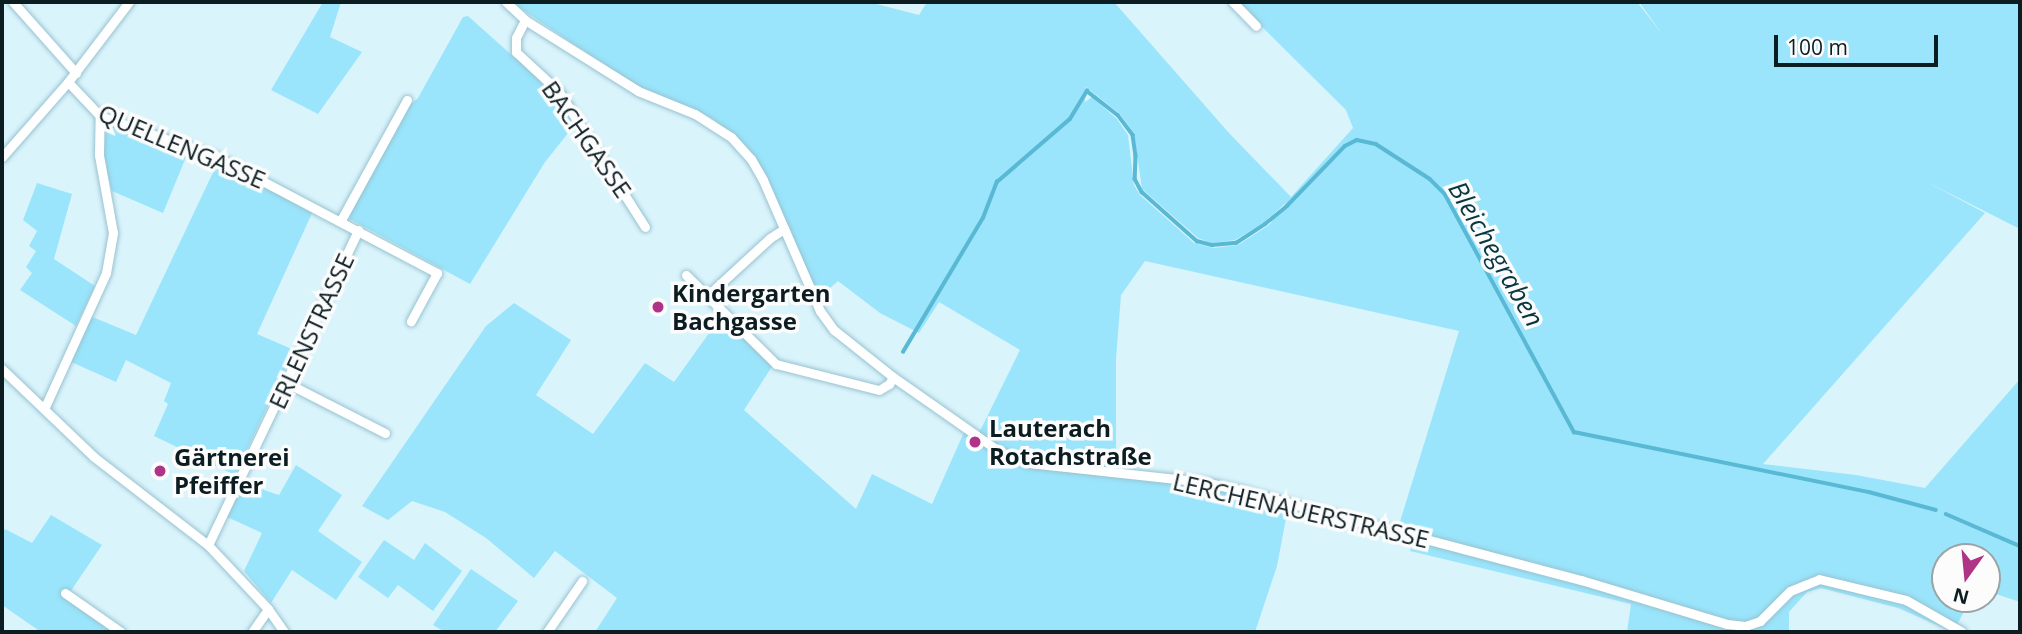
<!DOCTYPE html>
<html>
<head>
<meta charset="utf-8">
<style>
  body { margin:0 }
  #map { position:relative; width:2022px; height:634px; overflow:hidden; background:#daf4fc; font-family:"Open Sans",sans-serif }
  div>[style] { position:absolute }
  .green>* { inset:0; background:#9ae5fc }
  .stream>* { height:3.5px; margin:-1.75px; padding:0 1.75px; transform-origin:1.75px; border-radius:1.75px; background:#59b8d3 }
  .roads { filter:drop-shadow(0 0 2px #98c3d0) drop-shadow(0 0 2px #98c3d0) }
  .street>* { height:9px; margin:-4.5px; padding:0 4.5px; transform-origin:4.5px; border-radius:4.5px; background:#fff }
  .dots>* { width:19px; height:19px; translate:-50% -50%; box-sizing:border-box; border:4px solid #fcfcfc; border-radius:50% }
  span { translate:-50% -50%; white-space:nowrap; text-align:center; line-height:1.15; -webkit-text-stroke:7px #fcfcfc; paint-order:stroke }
  .street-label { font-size:24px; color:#0c1d22 }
  .poi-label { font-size:24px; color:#0c1d22; font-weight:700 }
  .left { translate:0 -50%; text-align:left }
  .water-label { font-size:26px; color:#083641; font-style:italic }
  .frame { position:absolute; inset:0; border:4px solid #0c1d22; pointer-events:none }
  .north { position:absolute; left:1931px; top:543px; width:70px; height:70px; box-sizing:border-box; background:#fcfcfc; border:2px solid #9ca3a5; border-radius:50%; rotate:195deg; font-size:19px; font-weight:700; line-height:28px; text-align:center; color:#0c1d22 }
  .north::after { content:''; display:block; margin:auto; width:24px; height:32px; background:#af3487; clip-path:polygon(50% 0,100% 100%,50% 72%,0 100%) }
  .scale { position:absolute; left:1774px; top:35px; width:164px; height:32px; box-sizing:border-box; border:4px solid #0c1d22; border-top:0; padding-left:9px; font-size:21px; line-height:24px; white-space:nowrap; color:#0c1d22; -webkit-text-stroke:5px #fcfcfc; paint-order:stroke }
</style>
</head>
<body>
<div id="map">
  <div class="green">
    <i style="clip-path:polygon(323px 2px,341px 2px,330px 37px,362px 52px,318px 114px,271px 90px)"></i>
    <i style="clip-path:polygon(evenodd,515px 2px,869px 2px,919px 15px,927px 2px,1114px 2px,1229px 133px,1291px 197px,1353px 128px,1346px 110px,1237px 2px,1637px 2px,1663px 35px,1639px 2px,2020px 2px,2020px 229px,1925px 181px,1985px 213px,1763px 464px,1856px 475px,1925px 488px,2020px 379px,2020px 602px,1987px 591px,1987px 557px,1945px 557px,1945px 599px,1971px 599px,1953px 632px,1898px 608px,1821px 588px,1807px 592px,1789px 612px,1789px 632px,1627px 632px,1631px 604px,1410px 551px,1416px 533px,1398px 528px,1459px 331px,1145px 261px,1121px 295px,1116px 359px,1116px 472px,1186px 483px,1220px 481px,1290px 497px,1277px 566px,1255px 632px,595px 632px,617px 598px,555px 551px,534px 578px,486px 538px,445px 512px,412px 501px,388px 520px,362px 506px,486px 326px,514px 303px,571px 340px,536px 395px,593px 434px,645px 363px,674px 382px,722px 315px,773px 365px,744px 410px,856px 509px,872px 474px,932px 504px,965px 430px,979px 433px,1020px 350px,939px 302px,919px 333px,880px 313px,838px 281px,820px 297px,747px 150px,713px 119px,642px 90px,514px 4px,515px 2px,1086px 87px,1120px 114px,1134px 133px,1142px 189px,1198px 238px,1212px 243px,1235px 240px,1262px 224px,1287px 202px,1269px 225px,1238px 245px,1213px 248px,1194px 243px,1140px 195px,1134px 185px,1128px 135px,1117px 119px,1092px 97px,1085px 102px,1086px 87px)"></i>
    <i style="clip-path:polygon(468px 16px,541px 81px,573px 120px,569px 132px,545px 162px,470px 284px,348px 218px,405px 109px,418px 98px,463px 17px)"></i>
    <i style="clip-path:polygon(103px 122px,189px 150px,163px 213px,112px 191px,103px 157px)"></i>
    <i style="clip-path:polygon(217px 164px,313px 211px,257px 334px,294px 350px,235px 475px,154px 436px,168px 404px,164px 401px,171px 383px,126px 360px,116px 382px,69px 361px,90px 316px,136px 335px)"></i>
    <i style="clip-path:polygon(37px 183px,72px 194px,54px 259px,95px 286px,76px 326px,20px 290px,32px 273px,26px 267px,36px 251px,29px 246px,37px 231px,23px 220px)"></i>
    <i style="clip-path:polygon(296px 465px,342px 495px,318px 531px,362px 562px,336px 600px,292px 570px,271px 603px,244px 571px,262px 533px,225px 516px,240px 482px,279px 495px)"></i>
    <i style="clip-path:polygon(51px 515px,102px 545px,66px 598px,116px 632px,41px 632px,2px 605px,2px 534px,5px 529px,32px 543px)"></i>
    <i style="clip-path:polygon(384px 540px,414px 560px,425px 543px,462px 571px,433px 611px,398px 585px,388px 598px,358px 577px)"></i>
    <i style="clip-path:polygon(471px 569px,518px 601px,495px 632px,445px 632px,433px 625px)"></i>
  </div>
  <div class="stream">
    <i style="left:903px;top:352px;width:156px;rotate:-59.2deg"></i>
    <i style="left:983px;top:218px;width:39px;rotate:-69deg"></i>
    <i style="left:997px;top:182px;width:96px;rotate:-40.8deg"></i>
    <i style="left:1070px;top:119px;width:33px;rotate:-59deg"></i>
    <i style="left:1087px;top:91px;width:39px;rotate:38deg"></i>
    <i style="left:1118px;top:115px;width:25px;rotate:53deg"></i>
    <i style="left:1133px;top:135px;width:21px;rotate:82deg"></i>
    <i style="left:1136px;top:156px;width:23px;rotate:92deg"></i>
    <i style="left:1135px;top:179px;width:15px;rotate:62deg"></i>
    <i style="left:1142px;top:192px;width:74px;rotate:41.7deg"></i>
    <i style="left:1197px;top:241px;width:16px;rotate:15deg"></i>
    <i style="left:1212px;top:245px;width:24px;rotate:-5deg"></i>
    <i style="left:1236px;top:243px;width:35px;rotate:-33deg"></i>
    <i style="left:1265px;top:224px;width:28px;rotate:-39deg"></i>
    <i style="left:1287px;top:206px;width:83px;rotate:-46deg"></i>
    <i style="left:1345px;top:146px;width:13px;rotate:-27deg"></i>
    <i style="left:1357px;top:140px;width:19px;rotate:12deg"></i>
    <i style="left:1376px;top:144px;width:64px;rotate:32.9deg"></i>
    <i style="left:1430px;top:179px;width:21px;rotate:45deg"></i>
    <i style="left:1445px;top:194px;width:271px;rotate:61.5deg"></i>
    <i style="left:1574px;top:432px;width:301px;rotate:11.5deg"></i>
    <i style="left:1869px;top:492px;width:69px;rotate:15deg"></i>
    <i style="left:1946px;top:514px;width:81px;rotate:23.4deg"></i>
    <i style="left:2020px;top:632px;width:1px;rotate:-90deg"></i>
  </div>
  <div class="roads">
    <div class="street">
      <i style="left:13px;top:2px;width:95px;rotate:48.4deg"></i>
      <i style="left:506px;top:2px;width:26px;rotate:43deg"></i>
      <i style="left:525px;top:20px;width:133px;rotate:32.1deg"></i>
      <i style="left:638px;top:91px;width:61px;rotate:22deg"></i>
      <i style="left:695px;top:114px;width:43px;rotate:32.6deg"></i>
      <i style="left:731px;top:137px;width:30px;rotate:48deg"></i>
      <i style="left:751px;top:159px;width:24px;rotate:60deg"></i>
      <i style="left:763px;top:180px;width:143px;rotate:66.5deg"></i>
      <i style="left:820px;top:311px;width:24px;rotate:54deg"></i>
      <i style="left:834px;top:330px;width:75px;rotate:38.5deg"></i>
      <i style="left:893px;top:377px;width:131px;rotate:35deg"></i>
      <i style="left:1000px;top:452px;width:31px;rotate:21deg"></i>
      <i style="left:1029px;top:463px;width:176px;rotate:6.2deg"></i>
      <i style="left:1204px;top:482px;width:41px;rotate:12.7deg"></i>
      <i style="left:1244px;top:491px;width:349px;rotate:14.8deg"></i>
      <i style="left:1581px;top:580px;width:152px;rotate:16.8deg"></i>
      <i style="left:1727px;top:624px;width:18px;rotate:6deg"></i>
      <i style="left:1745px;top:626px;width:16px;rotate:-18deg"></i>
      <i style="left:1760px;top:621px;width:42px;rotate:-45deg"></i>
      <i style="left:1790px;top:591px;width:31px;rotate:-22deg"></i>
      <i style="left:1819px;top:579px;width:89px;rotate:13.6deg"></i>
      <i style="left:1906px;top:600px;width:64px;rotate:29.7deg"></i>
      <i style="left:1233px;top:2px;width:33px;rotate:46deg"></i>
      <i style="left:525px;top:20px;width:20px;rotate:117deg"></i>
      <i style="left:516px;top:38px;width:14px;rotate:90deg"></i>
      <i style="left:516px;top:52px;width:59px;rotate:42.9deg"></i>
      <i style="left:559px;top:92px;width:160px;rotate:57.5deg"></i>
      <i style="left:68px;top:82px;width:47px;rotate:46.7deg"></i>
      <i style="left:100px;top:116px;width:124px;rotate:19.3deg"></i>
      <i style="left:217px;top:157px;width:249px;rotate:27.8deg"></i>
      <i style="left:437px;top:273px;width:55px;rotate:118.4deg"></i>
      <i style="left:2px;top:157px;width:100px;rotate:-48.7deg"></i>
      <i style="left:68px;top:82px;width:101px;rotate:-52.7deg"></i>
      <i style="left:341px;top:220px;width:137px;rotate:-61.2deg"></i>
      <i style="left:686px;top:275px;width:127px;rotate:44.7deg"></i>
      <i style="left:776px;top:364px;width:106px;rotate:14.2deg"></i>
      <i style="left:879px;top:390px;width:12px;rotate:-31deg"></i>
      <i style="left:889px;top:384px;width:8px;rotate:-60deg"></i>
      <i style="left:708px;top:295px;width:84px;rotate:-42.6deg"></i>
      <i style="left:770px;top:238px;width:17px;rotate:-33deg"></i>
      <i style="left:2px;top:369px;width:127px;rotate:43.7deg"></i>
      <i style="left:94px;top:457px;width:144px;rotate:37.7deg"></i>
      <i style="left:208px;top:545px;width:88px;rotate:46.8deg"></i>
      <i style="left:268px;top:609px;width:28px;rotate:55deg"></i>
      <i style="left:287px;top:383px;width:110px;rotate:27deg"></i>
      <i style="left:45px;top:407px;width:147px;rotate:-65.5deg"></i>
      <i style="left:106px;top:273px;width:41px;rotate:-80.1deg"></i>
      <i style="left:113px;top:233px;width:79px;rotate:-100.2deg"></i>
      <i style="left:99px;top:155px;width:39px;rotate:-89deg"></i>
      <i style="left:208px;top:545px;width:349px;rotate:-64.5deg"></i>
      <i style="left:65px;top:593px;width:68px;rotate:34.9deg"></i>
      <i style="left:252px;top:632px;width:28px;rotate:-55deg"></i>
      <i style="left:547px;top:632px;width:62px;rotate:-55.5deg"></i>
    </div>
  </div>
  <div class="dots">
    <i style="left:658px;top:307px;background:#af3487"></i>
    <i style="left:975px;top:442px;background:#af3487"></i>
    <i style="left:160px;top:471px;background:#af3487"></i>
  </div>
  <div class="street-label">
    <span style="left:587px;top:139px;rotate:55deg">BACHGASSE</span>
    <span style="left:182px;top:146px;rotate:23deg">QUELLENGASSE</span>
    <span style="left:311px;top:331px;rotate:-65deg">ERLENSTRASSE</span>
    <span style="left:1301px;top:510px;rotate:13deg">LERCHENAUERSTRASSE</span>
  </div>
  <div class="poi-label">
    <span class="left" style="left:672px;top:307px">Kindergarten<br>Bachgasse</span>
    <span class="left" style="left:989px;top:442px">Lauterach<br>Rotachstraße</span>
    <span class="left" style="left:174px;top:471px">Gärtnerei<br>Pfeiffer</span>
  </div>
  <div class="water-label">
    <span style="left:1496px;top:254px;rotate:60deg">Bleichegraben</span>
  </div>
  <div class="frame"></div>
  <div class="north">N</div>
  <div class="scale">100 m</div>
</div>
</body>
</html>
